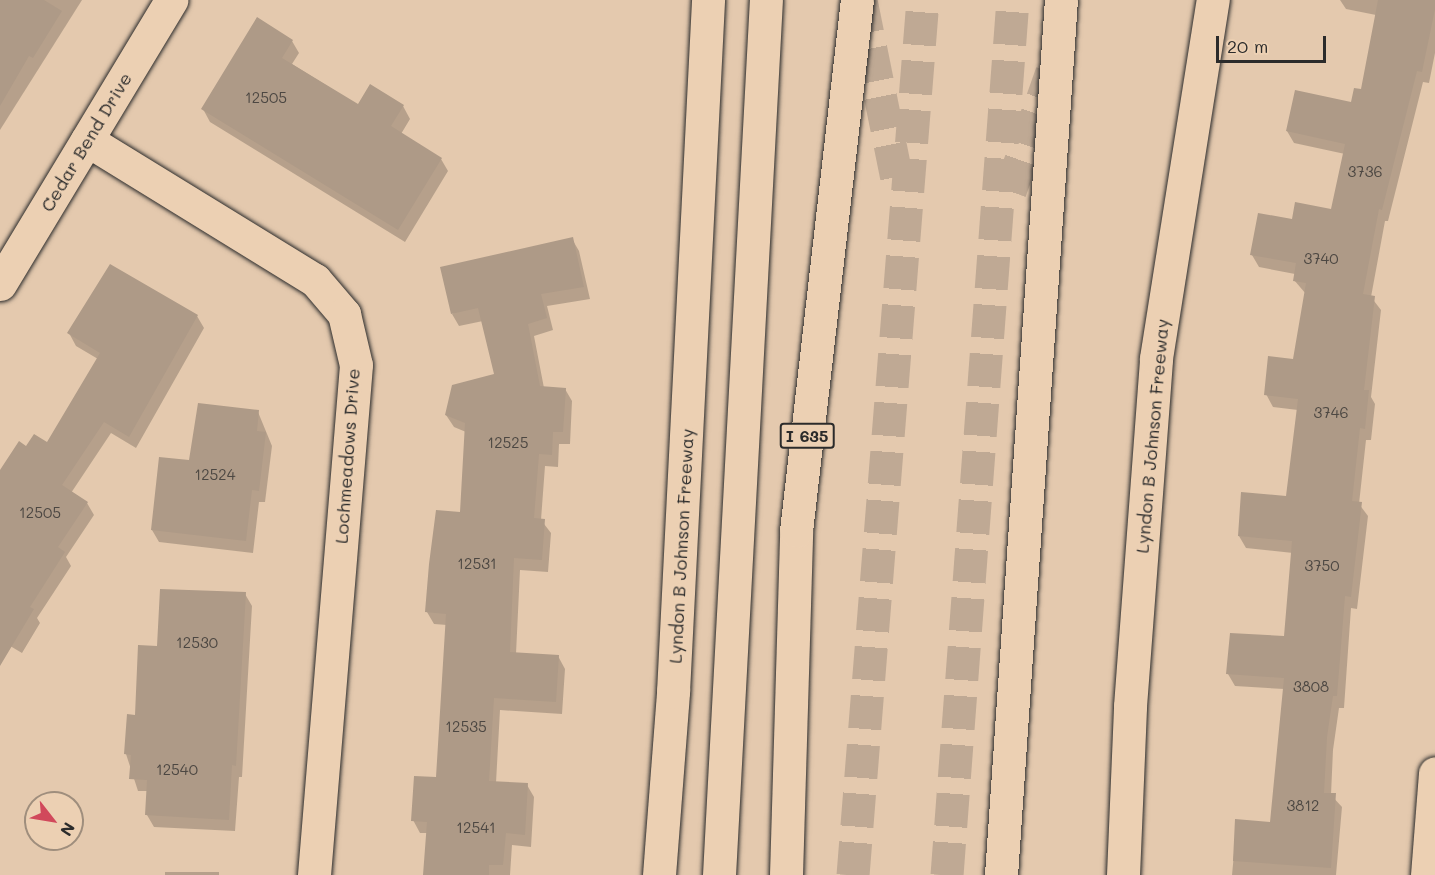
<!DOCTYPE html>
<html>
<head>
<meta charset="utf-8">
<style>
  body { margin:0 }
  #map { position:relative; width:1435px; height:875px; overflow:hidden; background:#e4c9ae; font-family:Mali,sans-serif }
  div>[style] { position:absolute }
  .shadow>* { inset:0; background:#0003; transform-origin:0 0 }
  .building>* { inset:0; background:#ae9a87 }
  .highway-tunnel>* { height:33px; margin-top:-16.5px; transform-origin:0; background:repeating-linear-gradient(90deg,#bfa994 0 33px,transparent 0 49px) }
  .roads { filter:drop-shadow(0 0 2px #2b2b2b) drop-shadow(0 0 2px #2b2b2b) }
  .minor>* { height:33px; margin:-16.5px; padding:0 16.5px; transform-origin:16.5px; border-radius:16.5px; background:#ecd0b3 }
  .major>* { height:33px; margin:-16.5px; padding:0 16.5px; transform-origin:16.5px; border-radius:16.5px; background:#ecd0b3 }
  .highway>* { height:33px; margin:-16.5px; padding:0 16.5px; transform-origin:16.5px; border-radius:16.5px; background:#ecd0b3 }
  span { translate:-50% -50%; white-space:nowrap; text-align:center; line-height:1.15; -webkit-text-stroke:6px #ecd0b3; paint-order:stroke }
  .number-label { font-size:15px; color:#4c4742 }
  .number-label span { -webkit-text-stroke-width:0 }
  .shield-label span { padding:2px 4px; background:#ecd0b3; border:2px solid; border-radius:4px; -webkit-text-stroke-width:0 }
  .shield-label { font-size:16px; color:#2b2b2b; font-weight:700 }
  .street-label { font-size:18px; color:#2b2b2b }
  .north { position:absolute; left:24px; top:791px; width:60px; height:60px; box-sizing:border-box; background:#ecd0b3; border:2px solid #9f8e7d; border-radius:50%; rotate:121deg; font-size:16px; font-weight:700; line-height:24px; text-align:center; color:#2b2b2b }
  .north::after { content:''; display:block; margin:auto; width:21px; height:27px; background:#d1495b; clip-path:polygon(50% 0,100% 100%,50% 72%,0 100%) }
  .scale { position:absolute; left:1216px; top:36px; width:110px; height:27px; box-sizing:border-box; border:3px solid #2b2b2b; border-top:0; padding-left:8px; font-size:18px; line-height:21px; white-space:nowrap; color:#2b2b2b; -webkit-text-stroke:4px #ecd0b3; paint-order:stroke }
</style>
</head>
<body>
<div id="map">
  <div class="shadow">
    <i style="clip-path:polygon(0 0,82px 0,0 130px)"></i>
    <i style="clip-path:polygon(1340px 0,1435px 0,1435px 53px,1429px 83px,1423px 82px,1388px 221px,1385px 221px,1371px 297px,1381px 310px,1371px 397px,1375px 404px,1371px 440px,1366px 440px,1359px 504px,1368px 516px,1357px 609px,1351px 608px,1344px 708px,1339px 708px,1333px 750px,1331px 795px,1342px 807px,1336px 875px,1232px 875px,1237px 821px,1271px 823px,1284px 689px,1235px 686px,1228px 674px,1285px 638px,1293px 553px,1246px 548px,1239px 536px,1243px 493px,1288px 497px,1298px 410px,1273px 407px,1266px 394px,1294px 360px,1306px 294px,1294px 280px,1295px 274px,1259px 267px,1252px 255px,1293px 221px,1333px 210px,1345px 154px,1294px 143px,1287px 131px,1352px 104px,1362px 91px,1376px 15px,1346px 9px)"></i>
    <i style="clip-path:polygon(292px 41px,299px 53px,292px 64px,359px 106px,371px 86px,403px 106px,410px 119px,401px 134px,441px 159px,448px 171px,405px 242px,210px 122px,203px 109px)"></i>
    <i style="clip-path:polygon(572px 239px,579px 251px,590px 299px,547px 306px,553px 330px,534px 336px,544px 388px,565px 389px,572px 401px,570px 444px,559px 444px,558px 467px,545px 466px,541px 520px,551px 533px,548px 572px,520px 570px,516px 654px,558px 656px,565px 669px,562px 714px,500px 710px,496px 783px,527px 785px,534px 797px,531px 847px,512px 845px,510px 875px,425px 875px,427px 833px,420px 833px,413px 820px,438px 779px,447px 625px,434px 624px,427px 612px,461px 513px,466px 432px,454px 427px,446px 415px,495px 375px,483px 321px,459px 326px,452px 314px)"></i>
    <i style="clip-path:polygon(197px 316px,204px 328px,136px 448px,111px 433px,71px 493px,87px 503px,94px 515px,66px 557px,71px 566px,37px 618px,40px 623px,22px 653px,0 640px,0 474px,27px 448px,47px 444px,98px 359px,76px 346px,69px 333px)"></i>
    <i style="clip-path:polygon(258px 412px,272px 446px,265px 502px,259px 502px,253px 553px,159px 542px,152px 530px,190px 462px)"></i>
    <i style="clip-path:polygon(245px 594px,252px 606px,242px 777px,239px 777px,235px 831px,154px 827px,147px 815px,148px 791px,138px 791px,126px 754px,159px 647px)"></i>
    <i style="left:165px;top:872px;width:54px;height:3px"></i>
  </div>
  <div class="building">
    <i style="clip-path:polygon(0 0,44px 0,62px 11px,33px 58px,29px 56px,0 106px)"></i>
    <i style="clip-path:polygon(1378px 0,1435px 0,1435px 9px,1422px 72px,1417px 71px,1382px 210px,1379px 209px,1363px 294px,1375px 296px,1364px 390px,1369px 390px,1365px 429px,1360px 428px,1352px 501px,1362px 502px,1351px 597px,1345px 596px,1337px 696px,1333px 696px,1327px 737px,1324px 793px,1336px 793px,1331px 868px,1233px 861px,1235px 819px,1270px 822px,1284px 678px,1226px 674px,1230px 633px,1284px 636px,1292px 541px,1238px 536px,1241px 492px,1286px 496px,1298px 399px,1264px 395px,1268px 356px,1293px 359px,1306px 283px,1293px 281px,1296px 263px,1250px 255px,1258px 213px,1292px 219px,1295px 202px,1331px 209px,1345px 144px,1286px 131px,1295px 90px,1351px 102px,1354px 88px,1361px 89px)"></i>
    <i style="clip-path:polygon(257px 17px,293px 40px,282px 58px,358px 104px,370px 84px,404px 105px,391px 126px,442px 158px,398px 230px,201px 109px)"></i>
    <i style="clip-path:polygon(573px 237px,584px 287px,541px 294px,547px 318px,528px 324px,540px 386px,566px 388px,563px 432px,553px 432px,552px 455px,539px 454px,534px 518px,545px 519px,542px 560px,514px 558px,510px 652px,559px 655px,556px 702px,494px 698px,489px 781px,528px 783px,525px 835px,506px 833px,503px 865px,489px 865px,489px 875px,423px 875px,427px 822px,411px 821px,414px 776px,436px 777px,446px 614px,425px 612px,429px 564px,436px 510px,460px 512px,465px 423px,445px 415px,452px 385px,494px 374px,478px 308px,451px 314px,440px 267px)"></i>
    <i style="clip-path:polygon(110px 264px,198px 315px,129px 437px,104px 422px,62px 485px,88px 502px,58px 547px,65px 552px,30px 607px,34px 609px,0 666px,0 470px,19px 441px,26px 446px,34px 434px,47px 442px,100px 353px,67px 333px)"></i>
    <i style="clip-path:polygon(198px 403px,259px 410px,257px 431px,266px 432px,259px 491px,252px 490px,246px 541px,151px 530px,159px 457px,189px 460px)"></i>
    <i style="clip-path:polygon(160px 589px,246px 592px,236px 766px,232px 765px,229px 820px,145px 815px,147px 780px,129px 779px,131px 755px,124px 754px,127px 714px,135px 715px,138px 645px,157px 646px)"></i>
  </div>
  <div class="highway-tunnel">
    <i style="left:861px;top:0;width:188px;rotate:78.6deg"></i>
    <i style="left:1010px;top:191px;width:126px;rotate:-70.6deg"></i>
    <i style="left:853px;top:875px;width:878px;rotate:-85.43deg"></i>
    <i style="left:947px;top:875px;width:877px;rotate:-85.69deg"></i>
  </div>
  <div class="roads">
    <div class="minor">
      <i style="left:87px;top:140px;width:268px;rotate:31.6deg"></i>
      <i style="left:315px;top:280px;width:45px;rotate:49.5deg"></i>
      <i style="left:344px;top:314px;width:52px;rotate:76.8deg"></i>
      <i style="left:356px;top:365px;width:512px;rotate:94.71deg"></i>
      <i style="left:0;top:284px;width:332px;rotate:-58.9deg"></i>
      <i style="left:1427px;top:875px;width:102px;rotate:-85.5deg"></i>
    </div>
    <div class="major">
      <i style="left:659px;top:875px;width:184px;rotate:-85.6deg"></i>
      <i style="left:673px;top:692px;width:693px;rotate:-87.1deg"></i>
      <i style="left:1123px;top:875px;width:169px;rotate:-87.6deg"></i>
      <i style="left:1130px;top:706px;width:349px;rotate:-85.7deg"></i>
      <i style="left:1156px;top:358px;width:363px;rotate:-81deg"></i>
    </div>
    <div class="highway">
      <i style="left:719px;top:875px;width:876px;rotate:-86.93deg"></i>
      <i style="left:786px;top:875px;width:344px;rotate:-88.3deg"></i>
      <i style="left:796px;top:531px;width:534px;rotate:-83.45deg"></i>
      <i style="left:1001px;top:875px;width:877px;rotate:-86.08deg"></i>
    </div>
  </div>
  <div class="number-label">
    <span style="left:266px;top:98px">12505</span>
    <span style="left:1365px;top:172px">3736</span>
    <span style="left:1321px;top:259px">3740</span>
    <span style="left:1331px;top:413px">3746</span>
    <span style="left:508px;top:443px">12525</span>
    <span style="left:215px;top:475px">12524</span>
    <span style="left:40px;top:513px">12505</span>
    <span style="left:477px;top:564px">12531</span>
    <span style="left:1322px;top:566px">3750</span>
    <span style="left:197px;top:643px">12530</span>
    <span style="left:1311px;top:687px">3808</span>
    <span style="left:466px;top:727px">12535</span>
    <span style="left:177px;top:770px">12540</span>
    <span style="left:1303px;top:806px">3812</span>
    <span style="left:476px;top:828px">12541</span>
  </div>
  <div class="shield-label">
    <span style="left:807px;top:436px">I 635</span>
  </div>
  <div class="street-label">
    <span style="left:86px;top:142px;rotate:-59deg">Cedar Bend Drive</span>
    <span style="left:1152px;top:436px;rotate:-85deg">Lyndon B Johnson Freeway</span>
    <span style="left:347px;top:456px;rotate:-86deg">Lochmeadows Drive</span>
    <span style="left:681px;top:546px;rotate:-87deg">Lyndon B Johnson Freeway</span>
  </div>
  <div class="north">N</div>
  <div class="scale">20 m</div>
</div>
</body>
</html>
